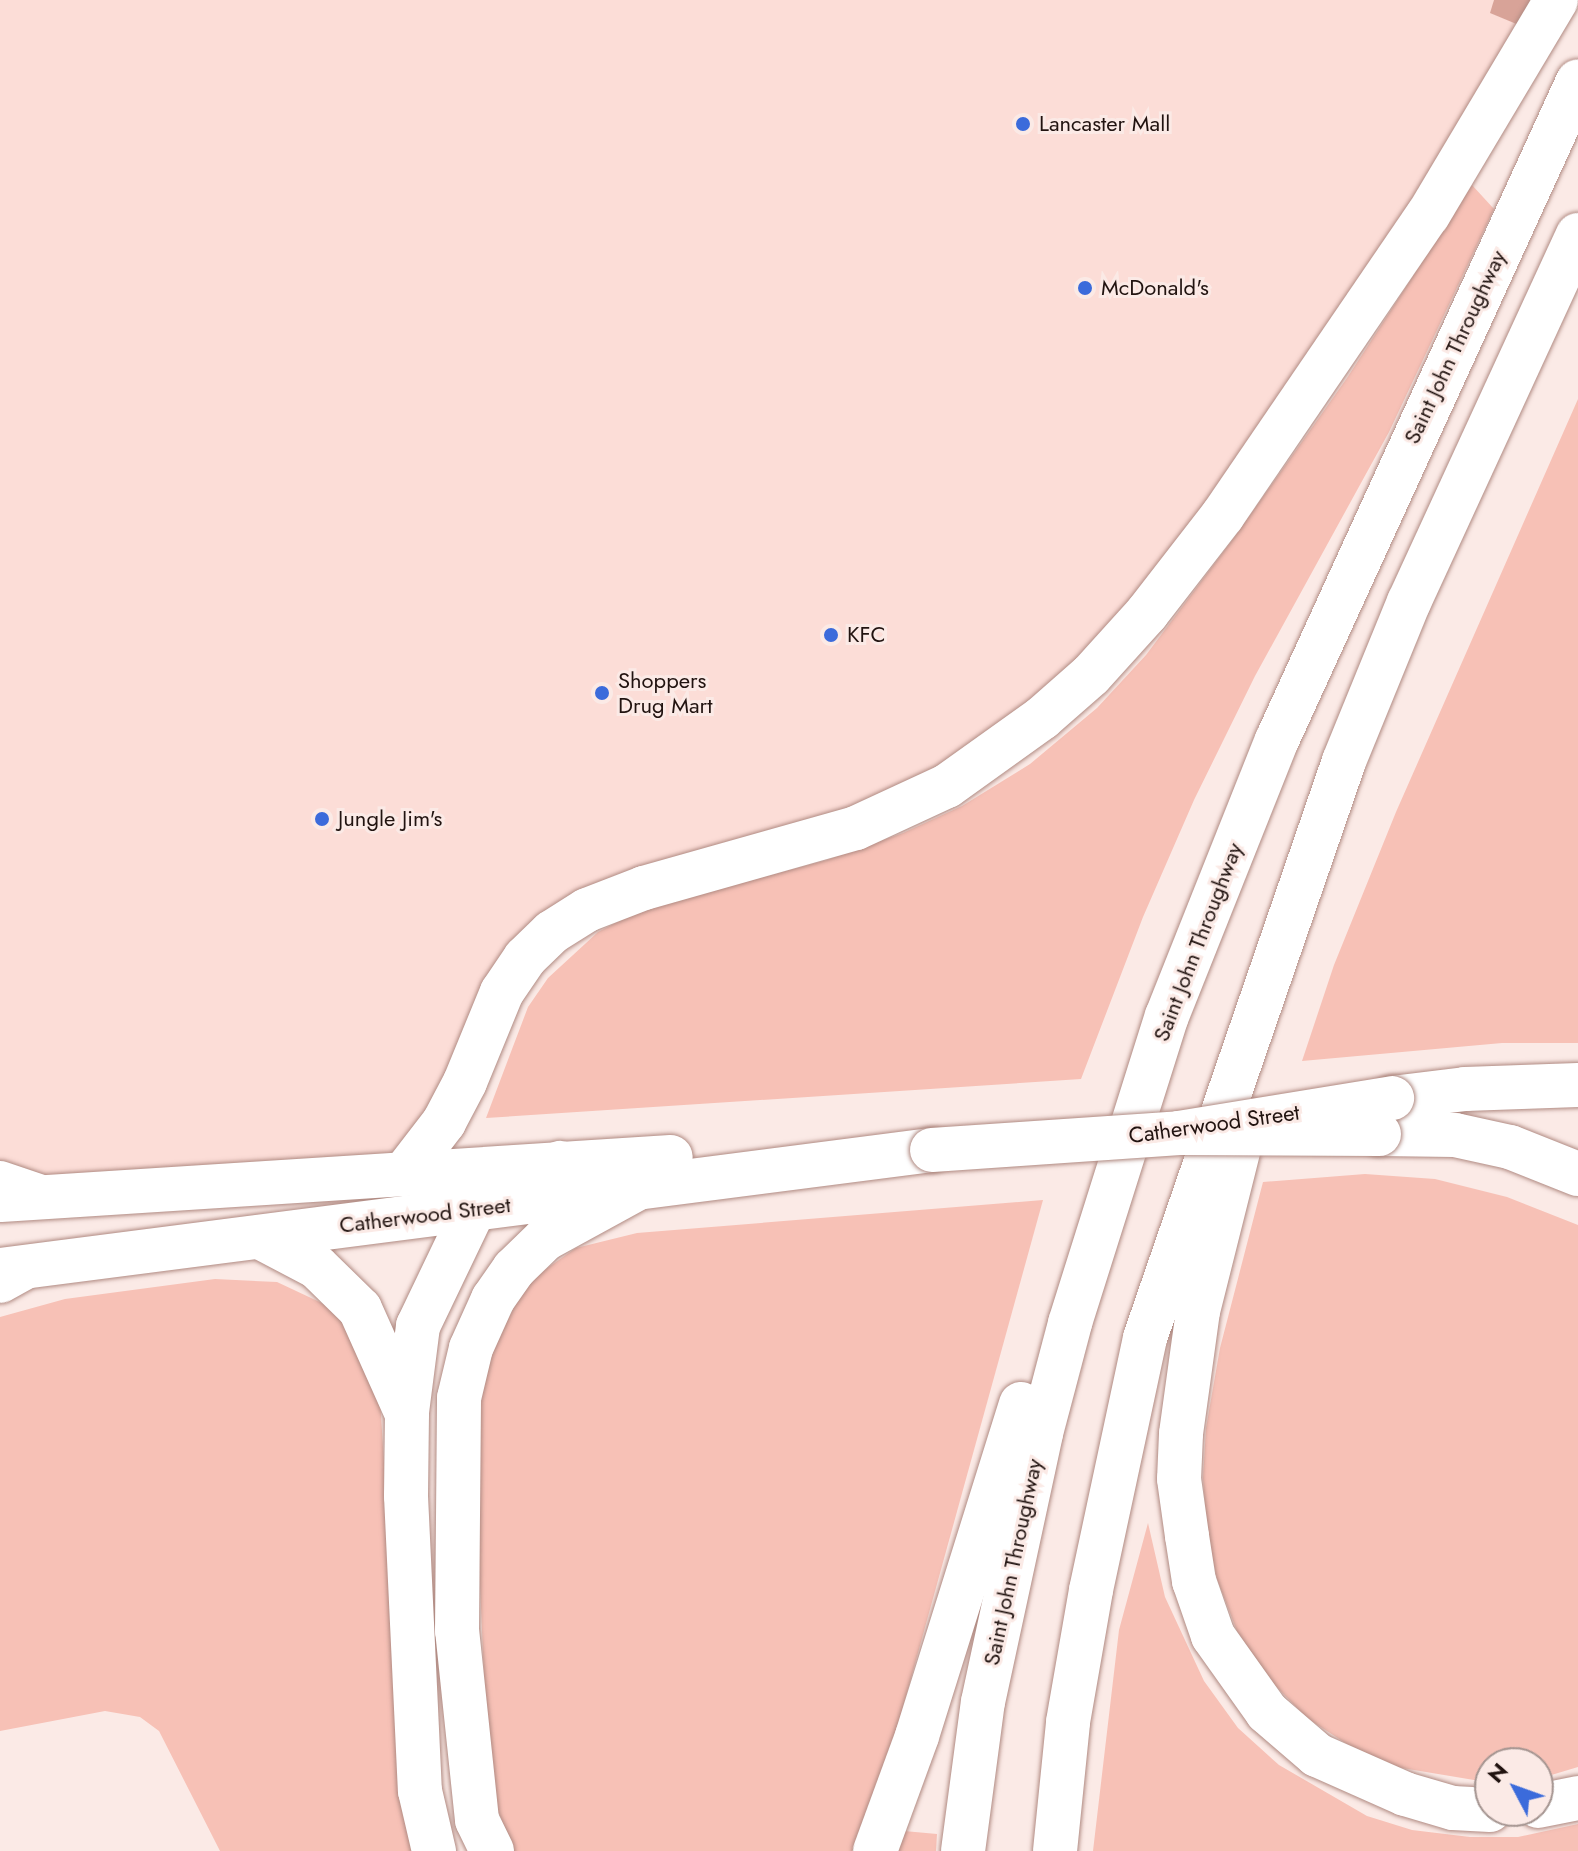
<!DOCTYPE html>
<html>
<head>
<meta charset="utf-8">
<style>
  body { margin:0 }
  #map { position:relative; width:1578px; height:1851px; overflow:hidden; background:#fbeae6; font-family:Jost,sans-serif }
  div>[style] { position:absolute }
  .built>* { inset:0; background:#fcddd7 }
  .green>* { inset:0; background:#f7c1b6 }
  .forest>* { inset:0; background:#d8a398 }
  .roads { filter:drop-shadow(0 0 2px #b08a82) drop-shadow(0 0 2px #b08a82) }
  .secondary>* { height:44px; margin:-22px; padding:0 22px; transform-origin:22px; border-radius:22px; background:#fff }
  .primary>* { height:44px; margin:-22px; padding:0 22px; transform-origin:22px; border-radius:22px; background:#fff }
  .highway>* { height:44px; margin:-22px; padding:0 22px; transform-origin:22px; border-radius:22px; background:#fff }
  .bridges { filter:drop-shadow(0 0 2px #b08a82) drop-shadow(0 0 2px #b08a82) }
  .secondary-bridge>* { height:44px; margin:-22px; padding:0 22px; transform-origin:22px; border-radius:22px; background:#fff }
  .highway-bridge>* { height:44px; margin:-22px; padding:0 22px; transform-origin:22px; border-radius:22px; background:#fff }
  .dots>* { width:22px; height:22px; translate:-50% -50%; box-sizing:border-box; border:4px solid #fbeae6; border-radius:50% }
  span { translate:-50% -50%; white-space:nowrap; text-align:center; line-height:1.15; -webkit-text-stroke:6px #fbeae6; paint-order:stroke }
  .poi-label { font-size:22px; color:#211310 }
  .left { translate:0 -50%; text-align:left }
  .street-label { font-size:22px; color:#211310 }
  .north { position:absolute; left:1474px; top:1747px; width:80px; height:80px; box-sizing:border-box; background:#fbeae6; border:2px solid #a49490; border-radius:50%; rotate:311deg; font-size:22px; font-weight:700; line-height:32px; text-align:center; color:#211310 }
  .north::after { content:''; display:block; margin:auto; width:28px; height:36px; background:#3b6bdb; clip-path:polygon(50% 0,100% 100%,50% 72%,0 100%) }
</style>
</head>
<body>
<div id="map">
  <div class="built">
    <i style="clip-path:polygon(0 0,1494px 0,1491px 13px,1538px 33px,1223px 515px,992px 756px,552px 932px,404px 1174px,0 1200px)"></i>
  </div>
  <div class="green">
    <i style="clip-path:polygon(1472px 185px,1494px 209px,1389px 432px,1255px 676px,1194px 800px,1143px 917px,1081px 1079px,486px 1118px,528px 1007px,548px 978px,598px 932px,631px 915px,678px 900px,827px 860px,903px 833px,962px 806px,1030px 764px,1097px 708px,1146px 655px,1236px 535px,1347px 378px)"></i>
    <i style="clip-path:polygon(1578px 399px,1578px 1043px,1502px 1043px,1302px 1061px,1334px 965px,1396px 812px)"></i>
    <i style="clip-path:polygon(1365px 1174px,1435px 1179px,1507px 1197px,1578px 1225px,1578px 1767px,1538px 1779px,1538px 1763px,1490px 1763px,1490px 1782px,1486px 1782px,1396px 1767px,1347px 1744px,1307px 1718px,1268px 1678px,1237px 1631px,1217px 1579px,1207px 1533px,1203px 1478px,1206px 1428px,1220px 1348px,1263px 1182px)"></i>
    <i style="clip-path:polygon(1043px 1200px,879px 1794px,852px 1851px,513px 1851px,496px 1805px,486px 1721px,475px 1470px,478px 1420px,490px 1354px,517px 1302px,536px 1276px,576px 1248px,637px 1233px)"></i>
    <i style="clip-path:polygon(215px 1279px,277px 1282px,326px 1305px,346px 1323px,380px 1399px,406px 1820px,411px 1851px,220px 1851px,159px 1731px,140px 1717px,105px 1711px,0 1731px,0 1317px,65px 1299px)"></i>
    <i style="clip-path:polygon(1148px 1523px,1165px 1597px,1204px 1681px,1238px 1728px,1279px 1765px,1367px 1816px,1412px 1830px,1470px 1837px,1518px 1837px,1578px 1824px,1578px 1851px,1093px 1851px,1119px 1630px)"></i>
    <i style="clip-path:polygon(904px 1831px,937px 1834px,936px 1851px,894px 1851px)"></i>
  </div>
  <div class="forest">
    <i style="clip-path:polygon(1494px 0,1556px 0,1538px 33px,1490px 13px)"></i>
  </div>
  <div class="roads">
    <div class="secondary">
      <i style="left:1392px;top:1098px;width:74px;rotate:-7deg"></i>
      <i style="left:1465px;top:1089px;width:113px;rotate:-2deg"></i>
      <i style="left:1px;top:1200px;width:671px;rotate:-3.67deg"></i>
      <i style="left:0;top:1270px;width:940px;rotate:-7.34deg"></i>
    </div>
    <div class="primary">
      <i style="left:0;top:1183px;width:43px;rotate:18.9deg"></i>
      <i style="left:0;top:1281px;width:26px;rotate:-29deg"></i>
    </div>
    <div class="highway">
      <i style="left:1246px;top:1120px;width:197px;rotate:104.1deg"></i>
      <i style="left:1198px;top:1311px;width:124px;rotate:97.9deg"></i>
      <i style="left:1181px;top:1434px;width:45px;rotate:92.5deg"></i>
      <i style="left:1179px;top:1479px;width:58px;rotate:82deg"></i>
      <i style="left:1187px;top:1536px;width:46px;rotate:81.2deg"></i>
      <i style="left:1194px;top:1581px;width:58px;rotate:70.9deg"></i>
      <i style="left:1213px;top:1636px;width:93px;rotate:54.6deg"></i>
      <i style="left:1267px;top:1712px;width:66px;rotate:40.7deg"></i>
      <i style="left:1317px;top:1755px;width:96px;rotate:23.9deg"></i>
      <i style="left:1405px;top:1794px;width:50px;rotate:16.3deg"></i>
      <i style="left:1453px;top:1808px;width:37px;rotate:3deg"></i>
      <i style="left:1379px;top:1134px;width:76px;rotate:0.8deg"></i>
      <i style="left:1455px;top:1135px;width:56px;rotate:12.3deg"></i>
      <i style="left:1510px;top:1147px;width:73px;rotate:21.7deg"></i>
      <i style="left:404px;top:1174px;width:66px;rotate:-52.4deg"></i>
      <i style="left:444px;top:1122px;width:45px;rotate:-62.3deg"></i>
      <i style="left:465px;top:1082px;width:97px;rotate:-67.7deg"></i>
      <i style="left:502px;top:992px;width:41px;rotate:-55.9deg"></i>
      <i style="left:525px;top:958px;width:37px;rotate:-44deg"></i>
      <i style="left:552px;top:932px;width:41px;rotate:-32.2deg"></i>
      <i style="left:587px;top:910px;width:61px;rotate:-21.1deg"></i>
      <i style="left:644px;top:888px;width:220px;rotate:-15.8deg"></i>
      <i style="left:856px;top:828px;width:100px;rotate:-24.8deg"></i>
      <i style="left:947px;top:786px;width:117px;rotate:-35.6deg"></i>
      <i style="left:1042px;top:718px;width:65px;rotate:-41.3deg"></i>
      <i style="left:1091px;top:675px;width:84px;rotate:-47.9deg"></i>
      <i style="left:1147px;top:613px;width:124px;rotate:-52.2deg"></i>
      <i style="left:1223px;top:515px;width:363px;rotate:-55.7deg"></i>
      <i style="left:1428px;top:215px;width:250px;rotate:-59.2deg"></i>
      <i style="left:260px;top:1237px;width:64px;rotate:27.8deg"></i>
      <i style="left:317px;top:1267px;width:60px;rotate:44.3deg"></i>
      <i style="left:360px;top:1309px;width:115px;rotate:65.9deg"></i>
      <i style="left:407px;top:1414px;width:82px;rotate:90.7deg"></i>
      <i style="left:406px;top:1496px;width:295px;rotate:87.3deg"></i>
      <i style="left:420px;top:1791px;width:62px;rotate:76.9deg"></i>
      <i style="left:407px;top:1412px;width:87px;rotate:-82.7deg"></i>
      <i style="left:418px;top:1326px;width:130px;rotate:-64.4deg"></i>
      <i style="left:474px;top:1209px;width:35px;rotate:-45deg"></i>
      <i style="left:499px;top:1184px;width:65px;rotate:-19deg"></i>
      <i style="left:1538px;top:1806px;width:41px;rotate:-11.3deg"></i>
      <i style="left:492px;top:1851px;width:34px;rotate:-116deg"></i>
      <i style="left:477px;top:1820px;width:190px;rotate:-96deg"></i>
      <i style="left:457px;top:1631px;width:233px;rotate:-89.5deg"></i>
      <i style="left:459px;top:1398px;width:51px;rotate:-76.5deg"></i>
      <i style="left:471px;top:1348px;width:54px;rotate:-65.8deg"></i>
      <i style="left:493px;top:1299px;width:37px;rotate:-55deg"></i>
      <i style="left:514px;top:1269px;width:43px;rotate:-44.1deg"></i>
      <i style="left:545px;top:1239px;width:111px;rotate:-28.7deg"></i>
      <i style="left:875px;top:1851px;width:122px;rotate:-69.9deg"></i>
      <i style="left:917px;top:1736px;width:348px;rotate:-72.6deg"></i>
      <i style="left:963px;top:1851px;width:150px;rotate:-82.4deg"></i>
      <i style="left:983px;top:1702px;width:275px;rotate:-77.8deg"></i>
      <i style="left:1041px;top:1433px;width:114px;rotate:-75.2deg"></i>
      <i style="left:1070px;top:1323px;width:322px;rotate:-72.5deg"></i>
      <i style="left:1167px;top:1016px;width:297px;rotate:-68.3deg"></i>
      <i style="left:1277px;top:740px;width:724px;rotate:-65.45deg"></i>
      <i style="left:1055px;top:1851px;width:130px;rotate:-84.2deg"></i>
      <i style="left:1068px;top:1722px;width:134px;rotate:-80.1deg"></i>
      <i style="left:1091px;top:1590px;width:258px;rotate:-77.9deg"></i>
      <i style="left:1145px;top:1338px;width:610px;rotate:-70.97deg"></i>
      <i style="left:1344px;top:761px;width:172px;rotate:-67.8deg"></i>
      <i style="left:1409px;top:602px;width:404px;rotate:-65.3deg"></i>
    </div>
  </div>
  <div class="bridges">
    <div class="secondary-bridge">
      <i style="left:932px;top:1150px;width:248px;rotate:-3.9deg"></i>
      <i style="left:1179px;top:1133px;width:216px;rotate:-9.3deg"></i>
    </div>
    <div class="highway-bridge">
      <i style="left:1179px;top:1133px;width:200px;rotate:0.3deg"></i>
    </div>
  </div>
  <div class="dots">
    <i style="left:1023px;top:124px;background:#3b6bdb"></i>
    <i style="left:1085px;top:288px;background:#3b6bdb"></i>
    <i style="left:831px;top:635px;background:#3b6bdb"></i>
    <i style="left:602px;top:693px;background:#3b6bdb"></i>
    <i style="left:322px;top:819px;background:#3b6bdb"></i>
  </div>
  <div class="poi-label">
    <span class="left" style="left:1039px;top:124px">Lancaster Mall</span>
    <span class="left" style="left:1101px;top:288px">McDonald's</span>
    <span class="left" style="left:847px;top:635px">KFC</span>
    <span class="left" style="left:618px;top:693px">Shoppers<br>Drug Mart</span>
    <span class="left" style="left:338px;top:819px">Jungle Jim's</span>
  </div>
  <div class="street-label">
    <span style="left:1455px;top:347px;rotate:-65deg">Saint John Throughway</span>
    <span style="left:1198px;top:942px;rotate:-69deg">Saint John Throughway</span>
    <span style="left:1214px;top:1124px;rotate:-8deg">Catherwood Street</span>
    <span style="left:425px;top:1215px;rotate:-7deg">Catherwood Street</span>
    <span style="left:1013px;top:1562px;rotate:-78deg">Saint John Throughway</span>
  </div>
  <div class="north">N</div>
</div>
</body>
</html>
